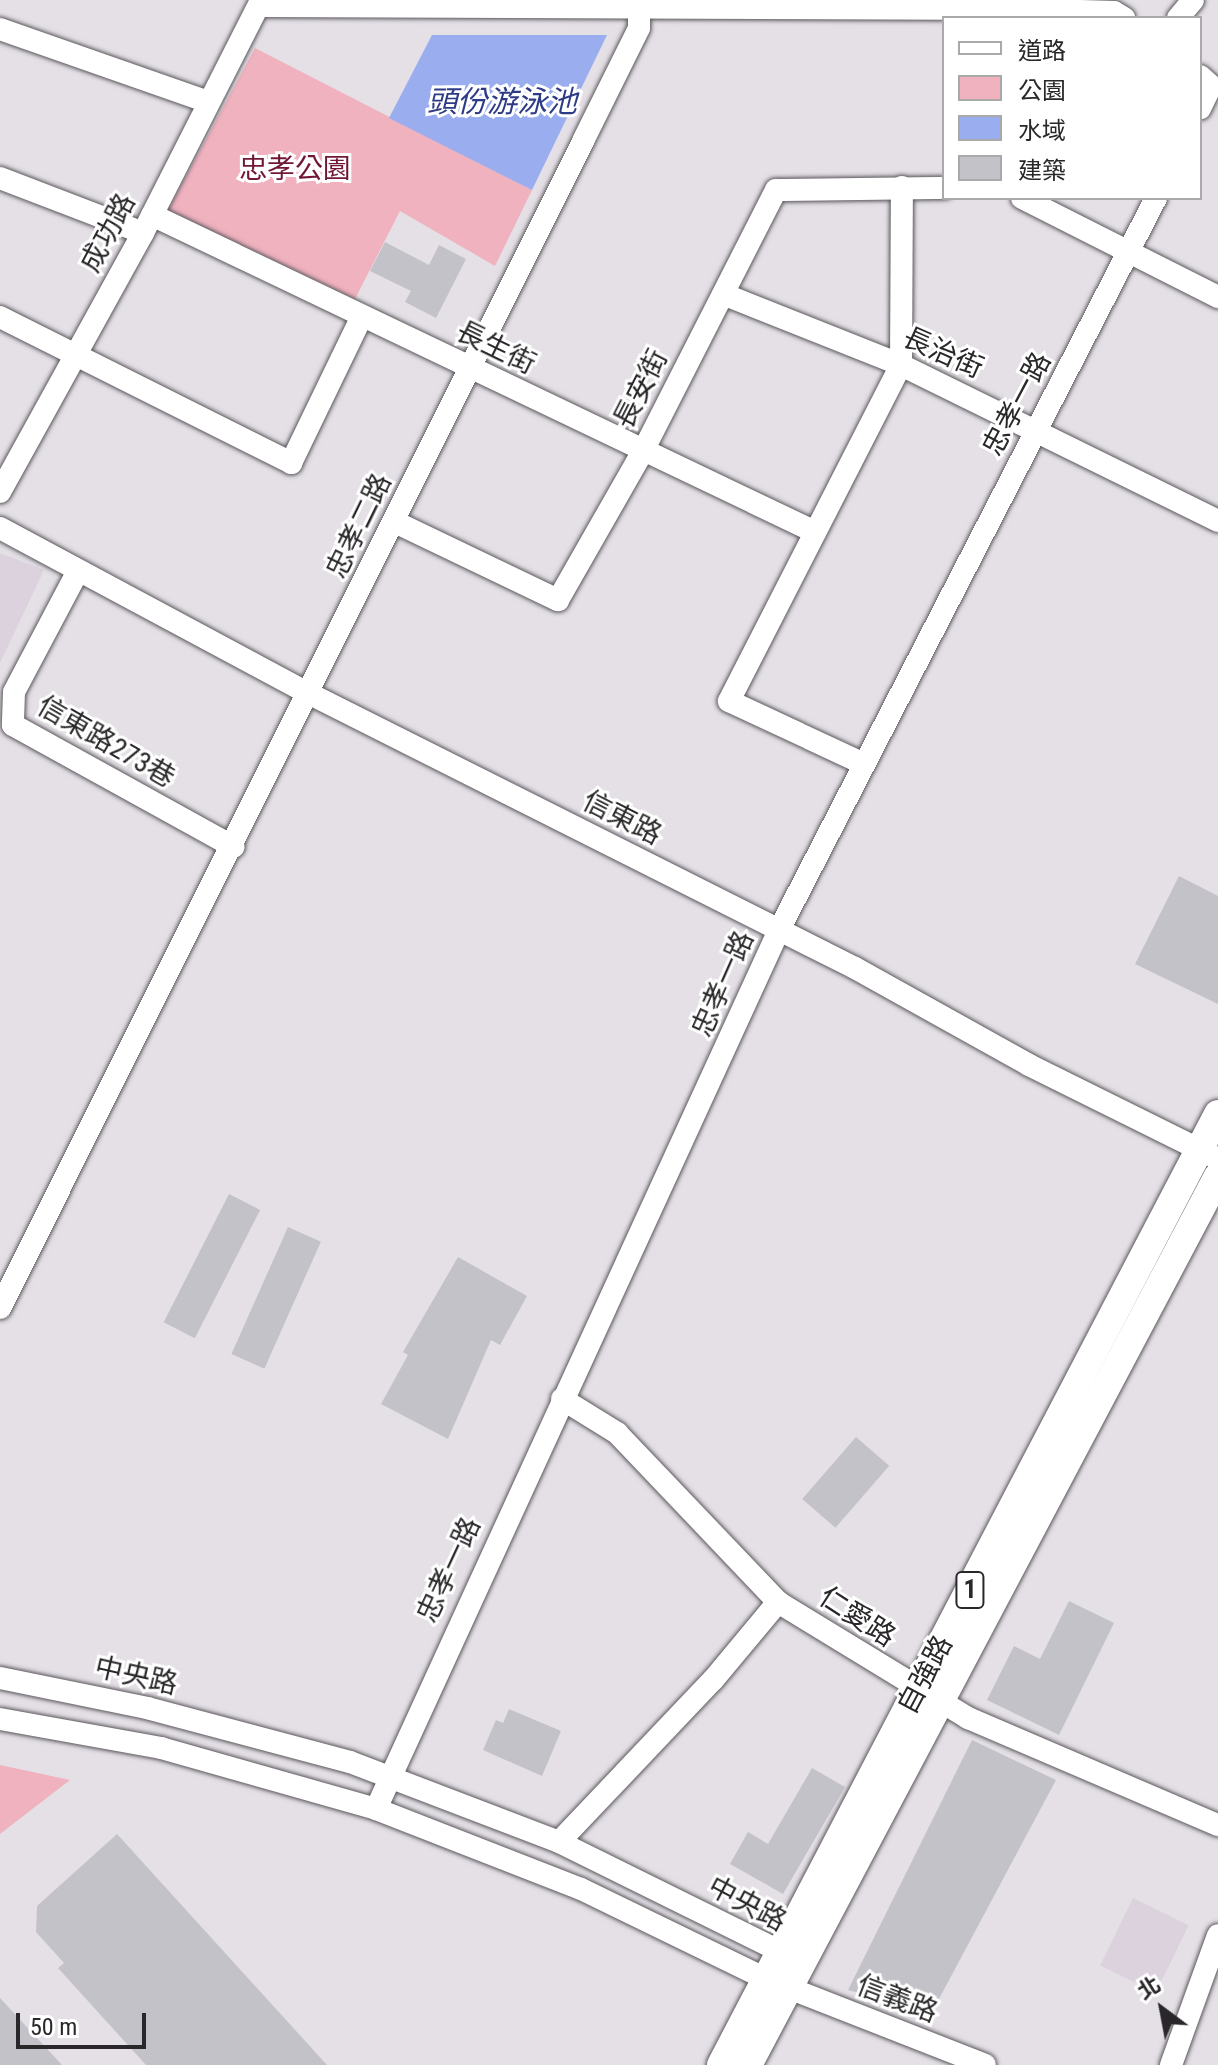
<!DOCTYPE html>
<html>
<head>
<meta charset="utf-8">
<style>
  body { margin:0 }
  #map { position:relative; width:1218px; height:2065px; overflow:hidden; background:#e4e0e6; font-family:"Roboto Condensed","Noto Sans TC",sans-serif }
  div>[style] { position:absolute }
  .built>* { inset:0; background:#dbd2de; transform-origin:0 0 }
  .green>* { inset:0; background:#f0b2bf }
  .water>* { inset:0; background:#9aadee }
  .building>* { inset:0; background:#c3c2c9; transform-origin:0 0 }
  .roads { filter:drop-shadow(0 0 2px #5b575c) drop-shadow(0 0 2px #5b575c) }
  .minor>* { height:22px; margin:-11px; padding:0 11px; transform-origin:11px; border-radius:11px; background:#fff }
  .major>* { height:28px; margin:-14px; padding:0 14px; transform-origin:14px; border-radius:14px; background:#fff }
  span { translate:-50% -50%; white-space:nowrap; text-align:center; line-height:1.15; -webkit-text-stroke:6px #fff; paint-order:stroke }
  .shield-label span { padding:2px 6px; background:#fff; border:2px solid; border-radius:6px; -webkit-text-stroke-width:0 }
  .shield-label { font-size:26px; color:#292729; font-weight:700 }
  .park-label { font-size:28px; color:#711736 }
  .street-label { font-size:28px; color:#292729 }
  .water-label { font-size:30px; color:#2d3a85; font-style:italic }
  .legend { position:absolute; left:942px; top:16px; width:260px; height:184px; box-sizing:border-box; background:#fff; border:2px solid #a9a9a9; margin:0; padding:10px 14px; list-style:none; font-size:24px; color:#292729 }
  .legend li { display:flex; align-items:center; gap:16px; height:40px }
  .legend b { width:40px; border:2px solid #a9a9a9 }
  .north { position:absolute; left:1122px; top:1969px; width:80px; height:80px; -webkit-text-stroke:6px #fff; paint-order:stroke; rotate:328deg; font-size:22px; font-weight:700; line-height:32px; text-align:center; color:#292729 }
  .north::after { content:''; display:block; margin:auto; width:28px; height:36px; background:#292729; clip-path:polygon(50% 0,100% 100%,50% 72%,0 100%) }
  .scale { position:absolute; left:16px; top:2013px; width:130px; height:36px; box-sizing:border-box; border:4px solid #292729; border-top:0; padding-left:10px; font-size:24px; line-height:28px; white-space:nowrap; color:#292729; -webkit-text-stroke:6px #fff; paint-order:stroke }
</style>
</head>
<body>
<div id="map">
  <div class="built">
    <i style="clip-path:polygon(0 553px,44px 570px,0 663px)"></i>
    <i style="left:1133px;top:1898px;width:62px;height:75px;rotate:26deg"></i>
  </div>
  <div class="green">
    <i style="clip-path:polygon(255px 48px,532px 190px,495px 266px,400px 211px,355px 299px,168px 210px)"></i>
    <i style="clip-path:polygon(0 1765px,70px 1780px,0 1834px)"></i>
  </div>
  <div class="water">
    <i style="clip-path:polygon(432px 35px,607px 35px,532px 190px,389px 118px)"></i>
  </div>
  <div class="building">
    <i style="clip-path:polygon(385px 242px,429px 265px,439px 245px,466px 259px,436px 318px,405px 302px,411px 291px,370px 271px)"></i>
    <i style="clip-path:polygon(1179px 876px,1218px 896px,1218px 1004px,1135px 964px)"></i>
    <i style="left:229px;top:1194px;width:35px;height:144px;rotate:27deg"></i>
    <i style="left:288px;top:1227px;width:36px;height:139px;rotate:24deg"></i>
    <i style="clip-path:polygon(458px 1257px,527px 1296px,500px 1345px,491px 1340px,448px 1439px,381px 1404px,408px 1355px,403px 1352px)"></i>
    <i style="left:856px;top:1437px;width:44px;height:82px;rotate:41deg"></i>
    <i style="clip-path:polygon(1069px 1601px,1114px 1623px,1059px 1735px,987px 1700px,1014px 1646px,1040px 1659px)"></i>
    <i style="clip-path:polygon(509px 1709px,561px 1731px,542px 1776px,483px 1750px,496px 1720px,503px 1723px)"></i>
    <i style="clip-path:polygon(972px 1740px,1056px 1780px,932px 2012px,848px 1990px)"></i>
    <i style="clip-path:polygon(812px 1768px,845px 1787px,783px 1894px,730px 1864px,748px 1832px,768px 1844px)"></i>
    <i style="clip-path:polygon(117px 1834px,327px 2065px,146px 2065px,58px 1968px,64px 1963px,36px 1932px,37px 1906px)"></i>
    <i style="clip-path:polygon(0 1998px,62px 2065px,0 2065px)"></i>
  </div>
  <div class="roads">
    <div class="minor">
      <i style="left:261px;top:6px;width:753px;rotate:0.23deg"></i>
      <i style="left:1014px;top:9px;width:100px;rotate:1.7deg"></i>
      <i style="left:1114px;top:12px;width:12px;rotate:31deg"></i>
      <i style="left:1178px;top:18px;width:23px;rotate:-50deg"></i>
      <i style="left:0;top:29px;width:220px;rotate:19.3deg"></i>
      <i style="left:1200px;top:76px;width:15px;rotate:42deg"></i>
      <i style="left:1211px;top:86px;width:25px;rotate:116deg"></i>
      <i style="left:0;top:178px;width:153px;rotate:21deg"></i>
      <i style="left:1022px;top:198px;width:220px;rotate:26.8deg"></i>
      <i style="left:152px;top:215px;width:735px;rotate:25.55deg"></i>
      <i style="left:723px;top:294px;width:192px;rotate:21.7deg"></i>
      <i style="left:901px;top:365px;width:353px;rotate:26.2deg"></i>
      <i style="left:0;top:317px;width:326px;rotate:26.6deg"></i>
      <i style="left:291px;top:463px;width:161px;rotate:-64.2deg"></i>
      <i style="left:0;top:492px;width:296px;rotate:-61.1deg"></i>
      <i style="left:143px;top:233px;width:261px;rotate:-63.1deg"></i>
      <i style="left:395px;top:522px;width:181px;rotate:25.6deg"></i>
      <i style="left:558px;top:600px;width:169px;rotate:-60.3deg"></i>
      <i style="left:642px;top:453px;width:295px;rotate:-63deg"></i>
      <i style="left:776px;top:190px;width:168px;rotate:-0.7deg"></i>
      <i style="left:0;top:528px;width:352px;rotate:28.2deg"></i>
      <i style="left:310px;top:694px;width:610px;rotate:26.69deg"></i>
      <i style="left:855px;top:968px;width:199px;rotate:29.1deg"></i>
      <i style="left:1029px;top:1065px;width:211px;rotate:26.4deg"></i>
      <i style="left:78px;top:571px;width:137px;rotate:117.9deg"></i>
      <i style="left:14px;top:692px;width:33px;rotate:92deg"></i>
      <i style="left:13px;top:725px;width:252px;rotate:28.9deg"></i>
      <i style="left:864px;top:764px;width:149px;rotate:-155deg"></i>
      <i style="left:729px;top:701px;width:377px;rotate:-62.9deg"></i>
      <i style="left:901px;top:365px;width:178px;rotate:-89.7deg"></i>
      <i style="left:0;top:1308px;width:1305px;rotate:-63.45deg"></i>
      <i style="left:583px;top:141px;width:126px;rotate:-63.6deg"></i>
      <i style="left:639px;top:28px;width:28px;rotate:-90deg"></i>
      <i style="left:562px;top:1399px;width:65px;rotate:31.7deg"></i>
      <i style="left:617px;top:1433px;width:233px;rotate:46.4deg"></i>
      <i style="left:778px;top:1602px;width:223px;rotate:31.4deg"></i>
      <i style="left:968px;top:1718px;width:272px;rotate:23.2deg"></i>
      <i style="left:0;top:1678px;width:150px;rotate:11.5deg"></i>
      <i style="left:147px;top:1708px;width:210px;rotate:14.9deg"></i>
      <i style="left:350px;top:1762px;width:224px;rotate:20.9deg"></i>
      <i style="left:559px;top:1842px;width:246px;rotate:26.3deg"></i>
      <i style="left:780px;top:1951px;width:16px;rotate:79deg"></i>
      <i style="left:0;top:1719px;width:164px;rotate:10.2deg"></i>
      <i style="left:161px;top:1748px;width:223px;rotate:15.8deg"></i>
      <i style="left:376px;top:1809px;width:220px;rotate:21.3deg"></i>
      <i style="left:581px;top:1889px;width:206px;rotate:25.9deg"></i>
      <i style="left:766px;top:1979px;width:235px;rotate:21.4deg"></i>
      <i style="left:376px;top:1809px;width:967px;rotate:-65.37deg"></i>
      <i style="left:779px;top:930px;width:823px;rotate:-62.75deg"></i>
      <i style="left:559px;top:1842px;width:224px;rotate:-46.5deg"></i>
      <i style="left:713px;top:1680px;width:102px;rotate:-50.2deg"></i>
      <i style="left:1171px;top:2065px;width:138px;rotate:-70.1deg"></i>
    </div>
    <div class="major">
      <i style="left:721px;top:2065px;width:1073px;rotate:-62.41deg"></i>
      <i style="left:748px;top:2065px;width:1006px;rotate:-62.14deg"></i>
    </div>
  </div>
  <div class="shield-label">
    <span style="left:970px;top:1590px">1</span>
  </div>
  <div class="park-label">
    <span style="left:295px;top:169px">忠孝公園</span>
  </div>
  <div class="street-label">
    <span style="left:108px;top:233px;rotate:-62deg">成功路</span>
    <span style="left:496px;top:348px;rotate:26deg">長生街</span>
    <span style="left:943px;top:353px;rotate:24deg">長治街</span>
    <span style="left:641px;top:389px;rotate:-63deg">長安街</span>
    <span style="left:1017px;top:404px;rotate:-62deg">忠孝一路</span>
    <span style="left:359px;top:526px;rotate:-64deg">忠孝二路</span>
    <span style="left:106px;top:742px;rotate:30deg">信東路273巷</span>
    <span style="left:622px;top:818px;rotate:27deg">信東路</span>
    <span style="left:723px;top:984px;rotate:-66deg">忠孝一路</span>
    <span style="left:449px;top:1570px;rotate:-65deg">忠孝一路</span>
    <span style="left:857px;top:1617px;rotate:33deg">仁愛路</span>
    <span style="left:925px;top:1675px;rotate:-62deg">自強路</span>
    <span style="left:136px;top:1676px;rotate:13deg">中央路</span>
    <span style="left:747px;top:1904px;rotate:28deg">中央路</span>
    <span style="left:897px;top:1999px;rotate:21deg">信義路</span>
  </div>
  <div class="water-label">
    <span style="left:502px;top:102px">頭份游泳池</span>
  </div>
  <ul class="legend">
  <li><b style="height:10px;background:#fff"></b>道路</li>
  <li><b style="height:22px;background:#f0b2bf"></b>公園</li>
  <li><b style="height:22px;background:#9aadee"></b>水域</li>
  <li><b style="height:22px;background:#c3c2c9"></b>建築</li>
  </ul>
  <div class="north">北</div>
  <div class="scale">50 m</div>
</div>
</body>
</html>
